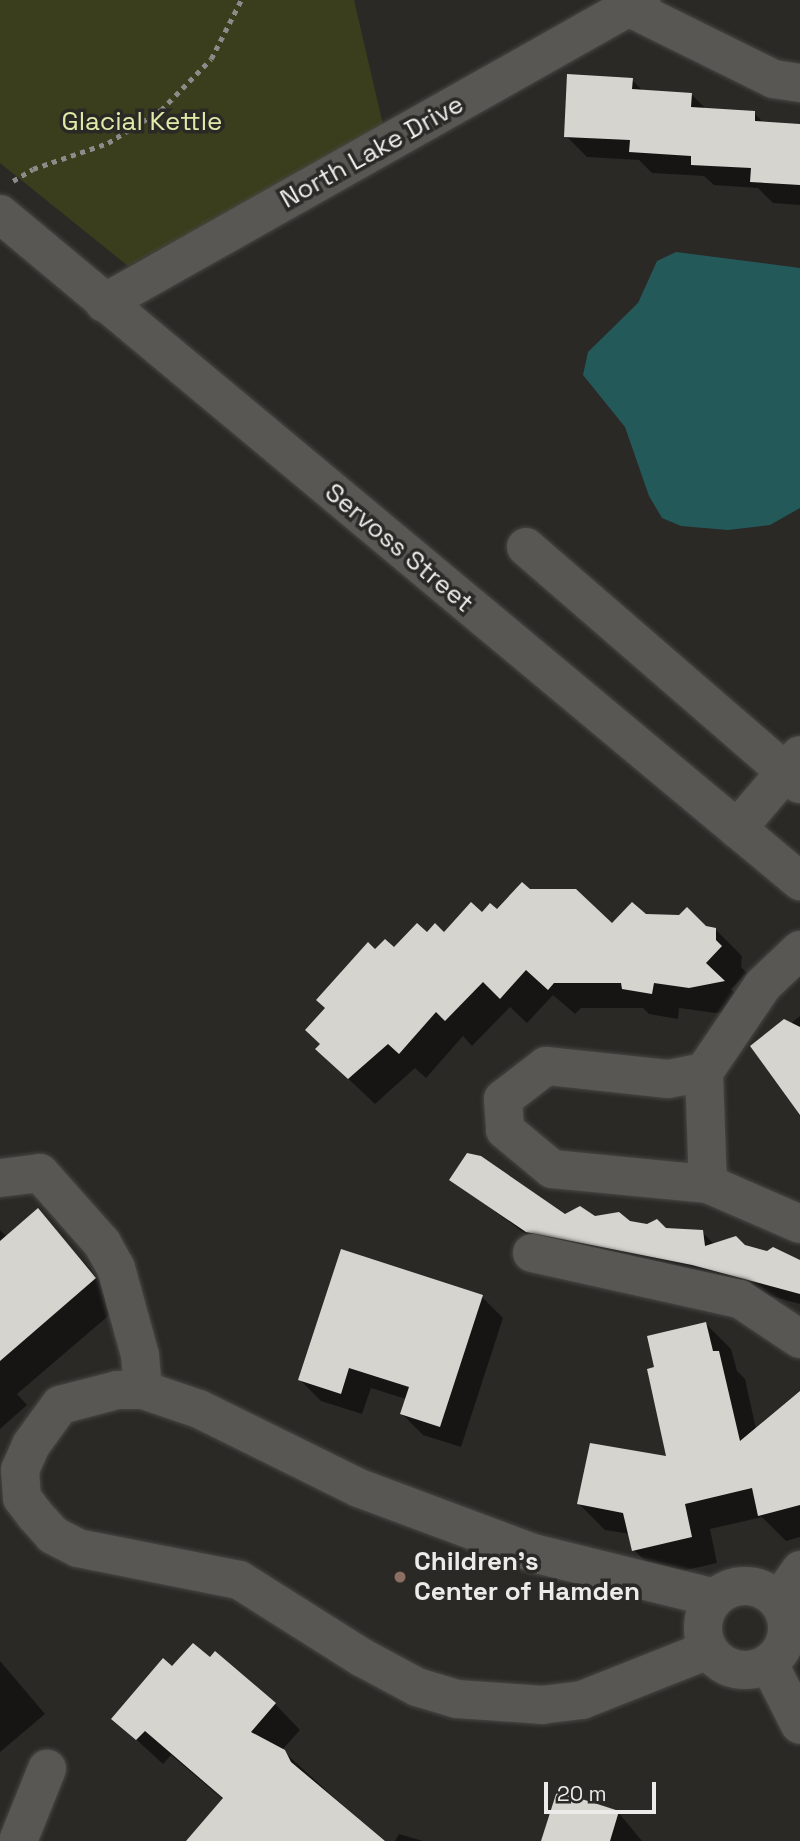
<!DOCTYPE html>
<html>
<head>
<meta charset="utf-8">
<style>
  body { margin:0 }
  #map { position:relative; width:800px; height:1841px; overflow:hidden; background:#2a2926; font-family:"Space Grotesk",sans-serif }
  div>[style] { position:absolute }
  .green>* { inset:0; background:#3a3e1c }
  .water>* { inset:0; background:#24595a }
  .shadow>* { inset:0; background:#0007 }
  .building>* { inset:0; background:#d5d4cf }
  .path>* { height:4.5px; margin-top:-2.25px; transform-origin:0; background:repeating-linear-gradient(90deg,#8c8b89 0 5px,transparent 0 10px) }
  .roads { filter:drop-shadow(0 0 2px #474643) drop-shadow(0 0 2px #474643) }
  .minor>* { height:38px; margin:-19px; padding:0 19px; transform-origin:19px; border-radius:19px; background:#585753 }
  .minor>.ring { margin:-19px; padding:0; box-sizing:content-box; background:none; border:38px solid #585753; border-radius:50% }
  .dots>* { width:19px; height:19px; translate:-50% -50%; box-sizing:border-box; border:4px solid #2a2926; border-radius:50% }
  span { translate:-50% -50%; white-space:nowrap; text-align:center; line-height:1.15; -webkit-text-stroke:7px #2a2926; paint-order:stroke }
  .park-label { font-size:26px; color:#e1eaa8 }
  .street-label { font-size:26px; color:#ebebe9 }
  .poi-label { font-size:26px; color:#ebebe9; font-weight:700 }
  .left { translate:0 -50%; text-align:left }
  .scale { position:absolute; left:544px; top:1782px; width:112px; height:32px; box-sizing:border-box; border:4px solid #ebebe9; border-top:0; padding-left:9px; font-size:21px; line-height:24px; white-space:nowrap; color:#ebebe9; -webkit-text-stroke:5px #2a2926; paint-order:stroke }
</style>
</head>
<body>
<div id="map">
  <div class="green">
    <i style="clip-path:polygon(0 0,354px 0,384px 129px,128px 266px,0 163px)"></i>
  </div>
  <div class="water">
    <i style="clip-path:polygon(676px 252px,800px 268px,800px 508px,770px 525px,728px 530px,681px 526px,662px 518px,649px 496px,625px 427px,583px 375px,588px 352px,638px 303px,657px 261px)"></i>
  </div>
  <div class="shadow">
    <i style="clip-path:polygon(632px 80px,644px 92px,691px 94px,707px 110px,754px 113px,765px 124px,800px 125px,800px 205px,773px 203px,758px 188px,714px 185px,704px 176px,652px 173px,639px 160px,587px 157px,566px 136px)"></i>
    <i style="clip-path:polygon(530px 891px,612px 926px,645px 916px,716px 930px,742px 956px,741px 967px,747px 973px,731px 989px,748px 1007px,716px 1013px,679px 1008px,678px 1019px,649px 1014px,643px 1008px,581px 1008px,575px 1014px,553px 995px,527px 1023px,510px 1007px,472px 1046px,463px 1036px,426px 1078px,415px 1068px,375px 1104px,317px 1049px,322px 1044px,327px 1008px,375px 951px,394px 949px,427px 935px,444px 935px,497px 912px)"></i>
    <i style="clip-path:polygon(800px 1016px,800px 1111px,790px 1024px)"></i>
    <i style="clip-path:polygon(451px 1179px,564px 1216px,702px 1232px,715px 1245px,744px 1246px,800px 1261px,800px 1304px,708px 1279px,542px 1246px)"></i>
    <i style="clip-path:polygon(38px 1210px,121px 1305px,17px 1394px,27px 1405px,0 1429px,0 1230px,7px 1237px)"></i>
    <i style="clip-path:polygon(482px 1297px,503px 1318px,461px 1447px,423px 1435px,402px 1414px,406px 1399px,371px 1388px,362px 1414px,321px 1401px,300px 1380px)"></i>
    <i style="clip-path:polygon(705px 1323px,731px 1349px,737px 1371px,745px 1379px,756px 1429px,800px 1393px,800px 1537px,786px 1541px,762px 1517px,710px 1529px,717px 1563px,660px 1576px,634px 1550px,630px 1534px,605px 1530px,579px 1504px,668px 1458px,656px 1369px)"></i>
    <i style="clip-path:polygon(0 1661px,45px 1714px,0 1752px)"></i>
    <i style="clip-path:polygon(173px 1669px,275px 1704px,300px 1730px,282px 1750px,382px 1841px,189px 1841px,224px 1800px,171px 1755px,163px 1764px,114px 1719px)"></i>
    <i style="clip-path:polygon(618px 1812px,642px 1841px,543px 1841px)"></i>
    <i style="clip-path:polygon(399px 1834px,423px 1841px,395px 1841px)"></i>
  </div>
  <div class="building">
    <i style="clip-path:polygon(567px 74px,633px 78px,632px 89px,692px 93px,691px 107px,755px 111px,755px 121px,800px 124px,800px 185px,750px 182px,751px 168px,691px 165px,691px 156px,629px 152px,630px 140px,564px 137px)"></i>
    <i style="clip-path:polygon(522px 882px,530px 889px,576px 889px,612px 923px,632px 902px,646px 914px,679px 915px,687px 907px,706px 926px,716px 928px,716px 940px,722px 946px,706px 963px,725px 981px,689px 988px,654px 983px,652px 994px,622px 989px,621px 983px,554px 983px,548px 990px,526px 970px,500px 999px,483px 982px,445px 1021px,436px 1012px,399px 1054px,388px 1044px,348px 1079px,315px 1049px,320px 1044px,305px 1030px,325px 1008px,316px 1000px,368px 942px,375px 949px,385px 939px,394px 947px,417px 923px,427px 932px,435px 923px,444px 932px,471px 902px,482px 912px,490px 903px,497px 909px)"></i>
    <i style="clip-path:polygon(784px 1019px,800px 1027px,800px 1115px,750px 1046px)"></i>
    <i style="clip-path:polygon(467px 1153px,481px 1156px,565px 1214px,580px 1206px,595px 1216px,619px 1212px,630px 1221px,647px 1224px,657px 1219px,666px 1228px,703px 1230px,705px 1246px,736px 1236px,745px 1245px,767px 1251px,773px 1247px,800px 1260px,800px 1294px,692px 1265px,526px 1232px,449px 1180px)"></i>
    <i style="clip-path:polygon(38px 1208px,96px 1278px,0 1361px,0 1241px)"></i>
    <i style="clip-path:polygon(341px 1249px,483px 1295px,440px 1427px,400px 1414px,409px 1387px,349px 1368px,341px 1394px,298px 1380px)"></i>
    <i style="clip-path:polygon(706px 1322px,713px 1351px,719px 1351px,740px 1441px,800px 1391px,800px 1505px,758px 1516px,752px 1488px,685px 1504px,692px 1537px,632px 1551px,623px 1513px,577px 1504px,590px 1443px,666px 1456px,647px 1369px,654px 1367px,647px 1336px)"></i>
    <i style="clip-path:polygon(193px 1643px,210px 1657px,215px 1651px,276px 1703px,251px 1732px,285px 1750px,291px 1762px,385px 1841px,186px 1841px,223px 1798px,145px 1731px,136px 1740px,111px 1719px,163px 1658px,172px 1666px)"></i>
    <i style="clip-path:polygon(557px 1791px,619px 1811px,610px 1841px,541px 1841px)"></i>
  </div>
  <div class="path">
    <i style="left:13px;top:181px;width:23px;rotate:-31deg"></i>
    <i style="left:33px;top:169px;width:79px;rotate:-19.1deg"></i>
    <i style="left:108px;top:143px;width:62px;rotate:-31.9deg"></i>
    <i style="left:161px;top:110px;width:71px;rotate:-45.6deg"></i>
    <i style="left:211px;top:59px;width:66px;rotate:-63deg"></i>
  </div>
  <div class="roads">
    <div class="minor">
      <i style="left:628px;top:7px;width:163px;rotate:26.3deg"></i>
      <i style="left:774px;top:79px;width:26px;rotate:9deg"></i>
      <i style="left:0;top:214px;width:1042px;rotate:39.82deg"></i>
      <i style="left:104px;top:303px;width:617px;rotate:-29.43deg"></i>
      <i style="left:526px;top:547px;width:362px;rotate:40.9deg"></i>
      <i style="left:737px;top:829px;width:97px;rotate:-49.6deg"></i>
      <i style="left:800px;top:950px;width:51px;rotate:136.6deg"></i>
      <i style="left:763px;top:985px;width:105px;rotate:124.1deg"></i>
      <i style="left:704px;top:1072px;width:112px;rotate:88deg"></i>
      <i style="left:708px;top:1184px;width:100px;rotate:23.5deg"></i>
      <i style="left:704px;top:1072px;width:37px;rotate:169deg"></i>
      <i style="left:668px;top:1079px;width:123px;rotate:-173.9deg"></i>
      <i style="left:546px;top:1066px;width:54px;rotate:142.5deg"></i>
      <i style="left:503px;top:1099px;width:31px;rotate:86deg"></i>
      <i style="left:505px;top:1130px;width:61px;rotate:39.7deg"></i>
      <i style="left:552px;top:1169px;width:157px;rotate:5.5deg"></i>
      <i style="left:0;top:1178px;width:40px;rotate:-7.1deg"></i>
      <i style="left:40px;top:1173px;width:94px;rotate:48.5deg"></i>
      <i style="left:102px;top:1243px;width:29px;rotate:61deg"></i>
      <i style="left:116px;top:1268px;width:90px;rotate:74.6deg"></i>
      <i style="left:140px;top:1355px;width:35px;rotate:85deg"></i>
      <i style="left:532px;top:1253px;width:213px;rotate:12.5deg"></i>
      <i style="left:740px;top:1299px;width:72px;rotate:33.7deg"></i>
      <i class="ring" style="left:703px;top:1586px;width:46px;height:46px"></i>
      <i style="left:778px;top:1602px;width:39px;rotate:-55deg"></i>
      <i style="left:708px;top:1650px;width:136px;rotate:158.4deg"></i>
      <i style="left:582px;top:1700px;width:39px;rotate:173deg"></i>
      <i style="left:543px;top:1705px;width:86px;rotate:-176deg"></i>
      <i style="left:457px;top:1699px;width:42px;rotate:-163.3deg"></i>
      <i style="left:417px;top:1687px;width:64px;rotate:-151.8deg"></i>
      <i style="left:361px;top:1657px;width:144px;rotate:-147.7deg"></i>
      <i style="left:239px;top:1580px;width:164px;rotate:-168.8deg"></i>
      <i style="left:78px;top:1548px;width:28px;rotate:-153deg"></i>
      <i style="left:53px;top:1535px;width:27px;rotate:-132deg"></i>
      <i style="left:35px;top:1515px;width:21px;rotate:-127deg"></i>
      <i style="left:22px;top:1498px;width:28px;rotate:-94deg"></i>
      <i style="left:20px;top:1470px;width:27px;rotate:-66deg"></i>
      <i style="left:31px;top:1445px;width:49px;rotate:-54.1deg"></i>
      <i style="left:60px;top:1405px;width:59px;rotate:-14.7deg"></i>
      <i style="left:117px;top:1390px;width:26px"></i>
      <i style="left:143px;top:1390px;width:59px;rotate:18.7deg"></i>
      <i style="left:199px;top:1409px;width:178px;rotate:26.3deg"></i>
      <i style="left:359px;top:1488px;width:186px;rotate:20.5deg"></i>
      <i style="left:533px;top:1553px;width:187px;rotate:13.9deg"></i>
      <i style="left:769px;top:1664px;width:68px;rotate:63.1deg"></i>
      <i style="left:18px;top:1841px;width:78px;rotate:-68.1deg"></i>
    </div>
  </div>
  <div class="dots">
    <i style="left:400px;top:1577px;background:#8d6e63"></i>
  </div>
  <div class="park-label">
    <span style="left:142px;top:122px">Glacial Kettle</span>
  </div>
  <div class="street-label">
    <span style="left:372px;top:152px;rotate:-29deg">North Lake Drive</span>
    <span style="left:399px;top:548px;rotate:40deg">Servoss Street</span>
  </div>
  <div class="poi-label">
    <span class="left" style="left:414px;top:1577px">Children's<br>Center of Hamden</span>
  </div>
  <div class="scale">20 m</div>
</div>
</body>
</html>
